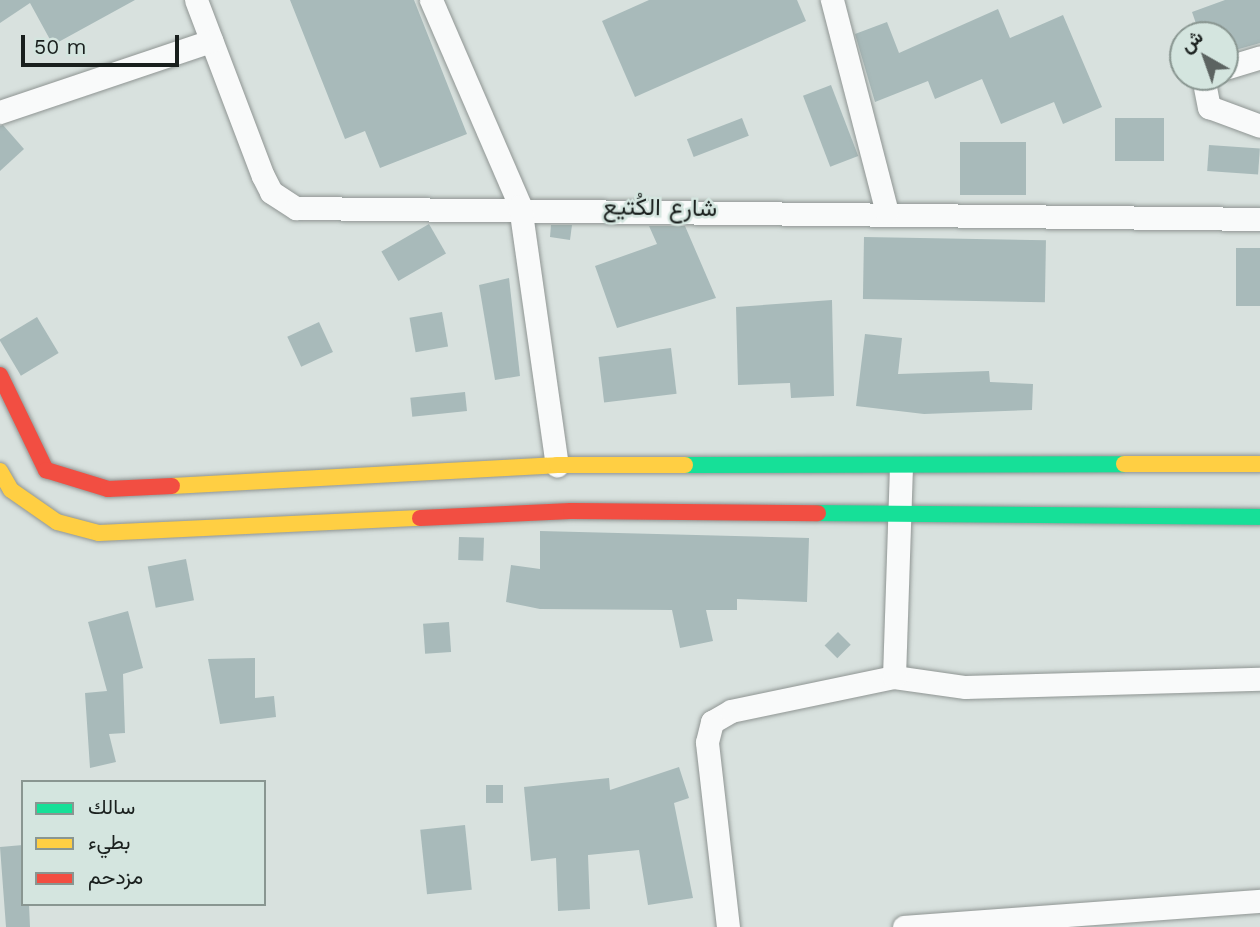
<!DOCTYPE html>
<html>
<head>
<meta charset="utf-8">
<style>
  body { margin:0 }
  #map { position:relative; width:1260px; height:927px; overflow:hidden; background:#d8e1de; font-family:"Work Sans",Vazirmatn,sans-serif }
  div>[style] { position:absolute }
  .building>* { inset:0; background:#a8baba; transform-origin:0 0 }
  .roads { filter:drop-shadow(0 0 2px #8f9593) drop-shadow(0 0 2px #8f9593) }
  .street>* { height:23px; margin:-11.5px; padding:0 11.5px; transform-origin:11.5px; border-radius:11.5px; background:#f9fafa }
  .fast>* { height:16px; margin:-8px; padding:0 8px; transform-origin:8px; border-radius:8px; background:#16e098 }
  .slow>* { height:16px; margin:-8px; padding:0 8px; transform-origin:8px; border-radius:8px; background:#ffcf43 }
  .jam>* { height:16px; margin:-8px; padding:0 8px; transform-origin:8px; border-radius:8px; background:#f24e42 }
  span { translate:-50% -50%; white-space:nowrap; text-align:center; line-height:1.15; -webkit-text-stroke:5px #d4e5df; paint-order:stroke }
  .street-label { font-size:24px; color:#191f1d }
  .legend { position:absolute; left:21px; top:780px; width:245px; height:126px; box-sizing:border-box; background:#d4e5df; border:2px solid #899691; margin:0; padding:9px 12px; list-style:none; font-size:21px; color:#191f1d }
  .legend li { display:flex; align-items:center; gap:14px; height:35px }
  .legend b { width:35px; border:2px solid #899691 }
  .north { position:absolute; left:1169px; top:21px; width:70px; height:70px; box-sizing:border-box; background:#d4e5df; border:2px solid #899691; border-radius:50%; rotate:320deg; font-size:19px; font-weight:700; line-height:28px; text-align:center; color:#191f1d }
  .north::after { content:''; display:block; margin:auto; width:24px; height:32px; background:#5c6361; clip-path:polygon(50% 0,100% 100%,50% 72%,0 100%) }
  .scale { position:absolute; left:21px; top:35px; width:158px; height:32px; box-sizing:border-box; border:4px solid #191f1d; border-top:0; padding-left:9px; font-size:21px; line-height:24px; white-space:nowrap; color:#191f1d; -webkit-text-stroke:5px #d4e5df; paint-order:stroke }
</style>
</head>
<body>
<div id="map">
  <div class="building">
    <i style="clip-path:polygon(0 0,135px 0,53px 45px,30px 3px,0 23px)"></i>
    <i style="clip-path:polygon(290px 0,414px 0,467px 134px,380px 168px,365px 131px,345px 139px)"></i>
    <i style="clip-path:polygon(649px 0,797px 0,806px 21px,635px 97px,602px 21px)"></i>
    <i style="clip-path:polygon(1225px 0,1260px 0,1260px 43px,1225px 53px,1225px 35px,1200px 35px,1192px 12px)"></i>
    <i style="clip-path:polygon(998px 9px,1010px 38px,1063px 15px,1102px 107px,1063px 124px,1054px 102px,1001px 124px,982px 79px,935px 99px,928px 81px,875px 102px,855px 34px,887px 22px,899px 53px)"></i>
    <i style="left:831px;top:85px;width:76px;height:30px;rotate:69deg"></i>
    <i style="left:742px;top:118px;width:19px;height:59px;rotate:69deg"></i>
    <i style="left:1115px;top:118px;width:49px;height:43px"></i>
    <i style="clip-path:polygon(3px 125px,24px 149px,0 171px,0 126px)"></i>
    <i style="left:1026px;top:142px;width:53px;height:66px;rotate:90deg"></i>
    <i style="left:1209px;top:145px;width:51px;height:26px;rotate:4deg"></i>
    <i style="left:429px;top:224px;width:34px;height:55px;rotate:60deg"></i>
    <i style="clip-path:polygon(551px 225px,572px 225px,570px 240px,550px 237px)"></i>
    <i style="clip-path:polygon(649px 226px,685px 226px,716px 298px,617px 328px,595px 266px,657px 244px)"></i>
    <i style="left:864px;top:237px;width:182px;height:62px;rotate:1deg"></i>
    <i style="left:1260px;top:248px;width:58px;height:24px;rotate:90deg"></i>
    <i style="clip-path:polygon(509px 278px,520px 376px,495px 380px,479px 285px)"></i>
    <i style="clip-path:polygon(832px 300px,834px 396px,791px 398px,790px 383px,738px 385px,736px 307px)"></i>
    <i style="left:442px;top:312px;width:35px;height:33px;rotate:80deg"></i>
    <i style="left:37px;top:317px;width:42px;height:44px;rotate:59deg"></i>
    <i style="left:319px;top:322px;width:33px;height:35px;rotate:65deg"></i>
    <i style="clip-path:polygon(865px 334px,902px 338px,898px 374px,989px 371px,990px 382px,1033px 384px,1032px 410px,924px 414px,856px 406px)"></i>
    <i style="left:671px;top:348px;width:46px;height:73px;rotate:83deg"></i>
    <i style="left:465px;top:392px;width:19px;height:55px;rotate:84deg"></i>
    <i style="clip-path:polygon(540px 531px,809px 538px,807px 602px,737px 599px,737px 610px,706px 610px,713px 641px,680px 648px,672px 610px,540px 609px,506px 602px,511px 565px,540px 569px)"></i>
    <i style="left:459px;top:537px;width:25px;height:23px;rotate:2deg"></i>
    <i style="left:186px;top:559px;width:42px;height:39px;rotate:79deg"></i>
    <i style="clip-path:polygon(128px 611px,143px 668px,123px 674px,125px 733px,109px 734px,116px 762px,90px 768px,85px 693px,107px 691px,88px 622px)"></i>
    <i style="left:449px;top:622px;width:30px;height:26px;rotate:86deg"></i>
    <i style="left:838px;top:632px;width:18px;height:19px;rotate:45deg"></i>
    <i style="clip-path:polygon(255px 658px,255px 698px,274px 696px,276px 717px,220px 724px,208px 659px)"></i>
    <i style="clip-path:polygon(679px 767px,689px 798px,674px 803px,693px 898px,648px 905px,639px 850px,588px 855px,590px 909px,558px 911px,556px 858px,531px 861px,524px 787px,609px 778px,610px 790px)"></i>
    <i style="left:503px;top:785px;width:18px;height:17px;rotate:90deg"></i>
    <i style="left:465px;top:825px;width:65px;height:45px;rotate:84deg"></i>
    <i style="clip-path:polygon(23px 845px,23px 904px,29px 904px,30px 927px,6px 927px,0 847px)"></i>
  </div>
  <div class="roads">
    <div class="street">
      <i style="left:196px;top:0;width:188px;rotate:69.2deg"></i>
      <i style="left:263px;top:176px;width:18px;rotate:63deg"></i>
      <i style="left:271px;top:192px;width:30px;rotate:33deg"></i>
      <i style="left:296px;top:208px;width:964px;rotate:0.65deg"></i>
      <i style="left:431px;top:0;width:224px;rotate:66.6deg"></i>
      <i style="left:520px;top:206px;width:262px;rotate:81.9deg"></i>
      <i style="left:832px;top:0;width:219px;rotate:75.5deg"></i>
      <i style="left:1225px;top:68px;width:37px;rotate:-17deg"></i>
      <i style="left:1203px;top:77px;width:31px;rotate:79deg"></i>
      <i style="left:1209px;top:107px;width:54px;rotate:20.4deg"></i>
      <i style="left:0;top:112px;width:223px;rotate:-18.6deg"></i>
      <i style="left:894px;top:677px;width:72px;rotate:8deg"></i>
      <i style="left:965px;top:687px;width:295px;rotate:-1.6deg"></i>
      <i style="left:728px;top:927px;width:186px;rotate:-96.5deg"></i>
      <i style="left:707px;top:742px;width:21px;rotate:-76deg"></i>
      <i style="left:712px;top:722px;width:22px;rotate:-30deg"></i>
      <i style="left:731px;top:711px;width:167px;rotate:-11.8deg"></i>
      <i style="left:894px;top:677px;width:209px;rotate:-88.1deg"></i>
      <i style="left:904px;top:927px;width:357px;rotate:-4.2deg"></i>
    </div>
    <div class="fast">
      <i style="left:685px;top:465px;width:439px;rotate:-0.1deg"></i>
      <i style="left:818px;top:513px;width:442px;rotate:0.5deg"></i>
    </div>
    <div class="slow">
      <i style="left:1124px;top:464px;width:136px"></i>
      <i style="left:0;top:471px;width:22px;rotate:60deg"></i>
      <i style="left:11px;top:490px;width:56px;rotate:34.8deg"></i>
      <i style="left:57px;top:522px;width:43px;rotate:14.7deg"></i>
      <i style="left:99px;top:533px;width:321px;rotate:-2.7deg"></i>
      <i style="left:172px;top:486px;width:386px;rotate:-3.1deg"></i>
      <i style="left:557px;top:465px;width:128px"></i>
    </div>
    <div class="jam">
      <i style="left:0;top:375px;width:106px;rotate:64.2deg"></i>
      <i style="left:46px;top:470px;width:65px;rotate:17deg"></i>
      <i style="left:108px;top:489px;width:64px;rotate:-2.7deg"></i>
      <i style="left:420px;top:518px;width:151px;rotate:-2.7deg"></i>
      <i style="left:571px;top:511px;width:247px;rotate:0.5deg"></i>
    </div>
  </div>
  <div class="street-label">
    <span style="left:660px;top:208px;rotate:1deg">شارع الكُتيع</span>
  </div>
  <ul class="legend">
  <li><b style="height:9px;background:#16e098"></b>سالك</li>
  <li><b style="height:9px;background:#ffcf43"></b>بطيء</li>
  <li><b style="height:9px;background:#f24e42"></b>مزدحم</li>
  </ul>
  <div class="north">ش</div>
  <div class="scale">50 m</div>
</div>
</body>
</html>
